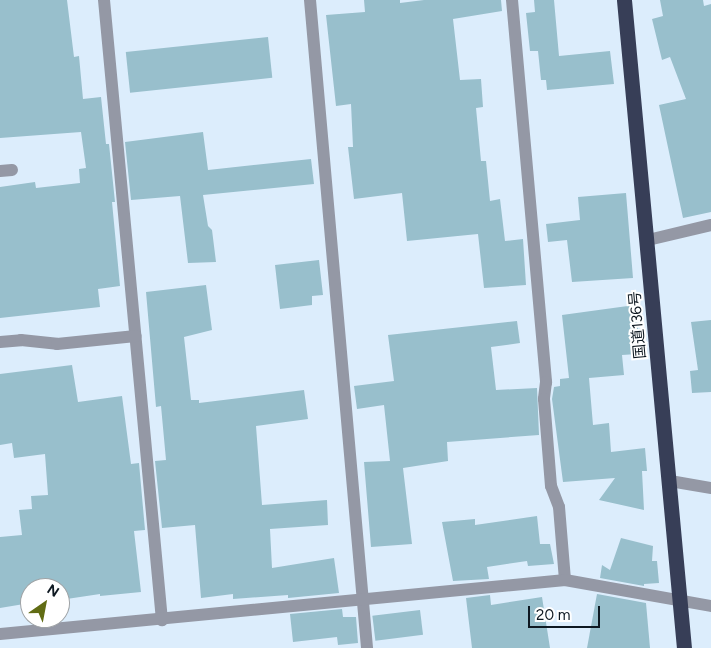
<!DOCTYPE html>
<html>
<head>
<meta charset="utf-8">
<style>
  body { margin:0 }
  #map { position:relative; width:711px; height:648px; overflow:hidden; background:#dcedfc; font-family:Figtree,"Noto Sans JP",sans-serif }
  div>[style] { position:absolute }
  .building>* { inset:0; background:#98bfcc; transform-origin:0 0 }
  .minor>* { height:12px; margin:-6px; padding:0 6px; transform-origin:6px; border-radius:6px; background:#9498a5 }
  .highway>* { height:15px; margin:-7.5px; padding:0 7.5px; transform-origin:7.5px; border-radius:7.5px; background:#373e57 }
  span { translate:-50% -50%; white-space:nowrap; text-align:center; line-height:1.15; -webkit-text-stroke:4px #fff; paint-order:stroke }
  .street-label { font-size:15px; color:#0e1821 }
  .north { position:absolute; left:20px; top:578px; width:50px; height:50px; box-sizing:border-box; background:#fff; border:1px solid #9fa3a6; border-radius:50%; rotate:33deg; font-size:14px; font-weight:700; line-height:20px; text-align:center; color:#0e1821 }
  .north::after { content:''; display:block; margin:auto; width:18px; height:22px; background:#616c14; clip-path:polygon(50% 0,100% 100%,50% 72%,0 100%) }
  .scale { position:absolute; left:528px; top:606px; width:72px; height:22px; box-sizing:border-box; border:2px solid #0e1821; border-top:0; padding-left:6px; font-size:15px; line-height:18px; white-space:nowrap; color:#0e1821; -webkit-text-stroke:4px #fff; paint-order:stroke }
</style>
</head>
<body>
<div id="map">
  <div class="building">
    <i style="clip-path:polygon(0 0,67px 0,74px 57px,79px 56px,83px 99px,101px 97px,106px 144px,109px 144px,115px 202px,112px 202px,120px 286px,98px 289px,100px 307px,0 318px,0 187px,35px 182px,36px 188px,80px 183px,79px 169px,86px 168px,81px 132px,0 138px)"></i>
    <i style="clip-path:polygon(364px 0,400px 0,400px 3px,424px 0,501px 0,502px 11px,453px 19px,460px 80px,481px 79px,483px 107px,476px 108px,481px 161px,486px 161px,490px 201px,500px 199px,505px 241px,523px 239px,526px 285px,484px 288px,478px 234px,407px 241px,402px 193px,354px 199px,348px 147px,353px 147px,351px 104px,336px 106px,326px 15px,365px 12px)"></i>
    <i style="clip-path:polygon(534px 0,554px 0,559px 56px,610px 51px,614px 84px,547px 90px,546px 80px,541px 80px,538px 51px,530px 51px,526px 13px,535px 12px)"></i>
    <i style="clip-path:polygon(660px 0,703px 0,704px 6px,711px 4px,711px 212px,683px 218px,659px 105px,686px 99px,670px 57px,662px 60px,652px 19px,663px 16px)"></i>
    <i style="left:268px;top:37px;width:41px;height:143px;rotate:84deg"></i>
    <i style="clip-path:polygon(203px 132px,208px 170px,311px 159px,314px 184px,203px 195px,208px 226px,212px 230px,216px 262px,188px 263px,180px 196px,131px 200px,125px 142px)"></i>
    <i style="clip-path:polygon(626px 193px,633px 278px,572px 282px,567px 240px,548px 242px,546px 224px,580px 220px,578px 197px)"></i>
    <i style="clip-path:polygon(319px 260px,323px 295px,312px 296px,312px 305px,280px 309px,275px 265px)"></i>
    <i style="clip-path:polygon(206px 285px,212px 330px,184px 337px,191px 400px,199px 400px,199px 403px,304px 390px,308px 419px,256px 426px,262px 505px,327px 500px,328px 525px,270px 529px,272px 568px,334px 558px,339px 593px,288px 598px,288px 595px,233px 599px,233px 594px,201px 598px,195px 525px,162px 528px,155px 461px,166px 460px,161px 406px,156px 407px,146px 292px)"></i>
    <i style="clip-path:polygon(635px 305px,638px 329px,635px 329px,637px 354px,622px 355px,624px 375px,589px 378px,593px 425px,609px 423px,611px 452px,645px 448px,647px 471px,642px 471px,644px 510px,599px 500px,615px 478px,563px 482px,552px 399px,554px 387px,560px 386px,560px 379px,569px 378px,562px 315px)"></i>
    <i style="clip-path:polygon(711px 320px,711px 392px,692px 393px,690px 371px,698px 370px,691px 322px)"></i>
    <i style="clip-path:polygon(517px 321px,520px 343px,491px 347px,496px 390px,537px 388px,539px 435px,447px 442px,448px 461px,403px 468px,412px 544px,371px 547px,364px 462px,390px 461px,384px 405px,357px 409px,354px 386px,394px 381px,388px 335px)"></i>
    <i style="clip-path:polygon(72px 365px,78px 402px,122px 396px,131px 464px,139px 463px,145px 530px,134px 531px,141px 592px,100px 596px,100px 594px,60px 600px,60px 588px,30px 588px,30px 603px,0 608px,0 537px,22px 535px,19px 510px,32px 509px,31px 496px,48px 495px,45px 454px,14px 458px,12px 443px,0 445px,0 374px)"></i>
    <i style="clip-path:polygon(537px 516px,540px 544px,550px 544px,554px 564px,528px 566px,527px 561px,487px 567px,489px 579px,453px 581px,442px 522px,475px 519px,475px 525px)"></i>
    <i style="clip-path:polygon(621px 538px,653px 546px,652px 561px,657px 561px,659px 583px,644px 584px,644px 586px,600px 578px,602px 565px,610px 570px)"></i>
    <i style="clip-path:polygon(597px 594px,646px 603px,650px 648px,587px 648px)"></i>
    <i style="clip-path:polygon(490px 595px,491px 605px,542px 597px,550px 648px,472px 648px,466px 598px)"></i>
    <i style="clip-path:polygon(342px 609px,343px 617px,356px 617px,358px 643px,338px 645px,337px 637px,293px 642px,290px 614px)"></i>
    <i style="left:420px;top:610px;width:25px;height:48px;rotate:83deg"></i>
  </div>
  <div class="minor">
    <i style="left:104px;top:0;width:623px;rotate:84.66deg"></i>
    <i style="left:310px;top:0;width:651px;rotate:84.97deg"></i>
    <i style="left:512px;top:0;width:384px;rotate:84.9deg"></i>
    <i style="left:546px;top:382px;width:17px;rotate:97deg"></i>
    <i style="left:544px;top:399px;width:87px;rotate:85.4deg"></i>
    <i style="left:551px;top:486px;width:22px;rotate:69deg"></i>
    <i style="left:559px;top:507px;width:73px;rotate:85.3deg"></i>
    <i style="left:0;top:171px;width:12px;rotate:-5deg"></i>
    <i style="left:648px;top:240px;width:65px;rotate:-13.4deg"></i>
    <i style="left:0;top:342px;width:21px;rotate:-5deg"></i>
    <i style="left:21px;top:340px;width:36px;rotate:6deg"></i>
    <i style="left:57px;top:344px;width:79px;rotate:-5.8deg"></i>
    <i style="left:670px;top:481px;width:42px;rotate:9.7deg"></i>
    <i style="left:0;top:634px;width:568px;rotate:-5.46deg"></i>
    <i style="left:565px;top:580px;width:148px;rotate:10.1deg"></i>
  </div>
  <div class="highway">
    <i style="left:624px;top:0;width:651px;rotate:84.71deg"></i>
  </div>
  <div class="street-label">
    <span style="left:638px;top:325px;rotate:-95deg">国道136号</span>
  </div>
  <div class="north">N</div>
  <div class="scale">20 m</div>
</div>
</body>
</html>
